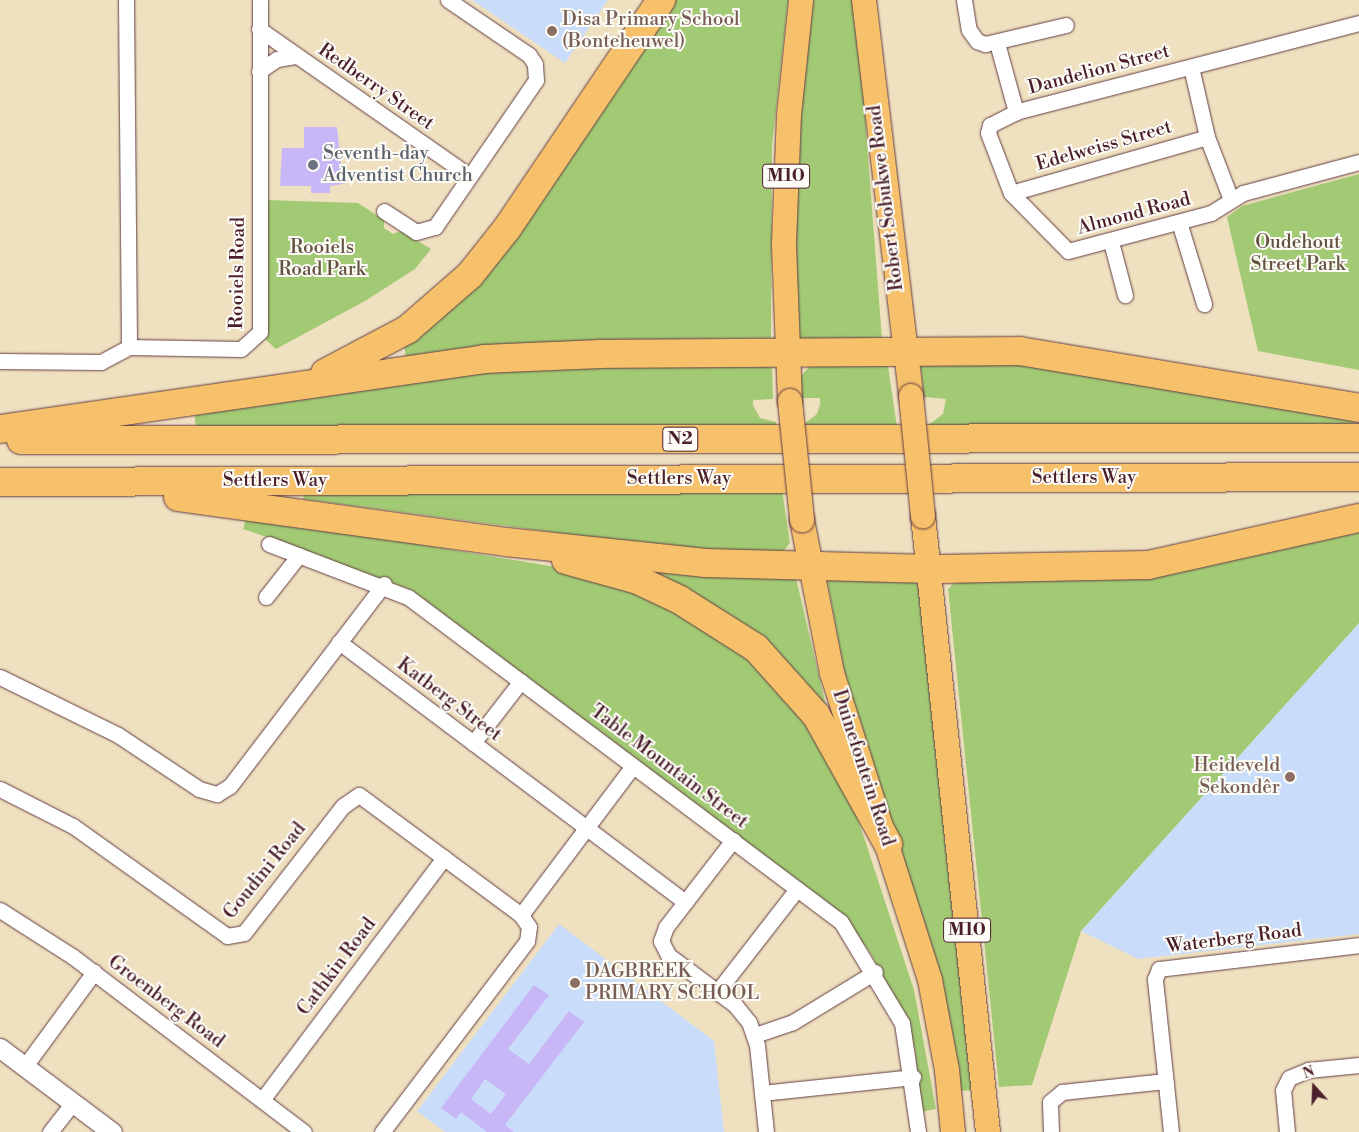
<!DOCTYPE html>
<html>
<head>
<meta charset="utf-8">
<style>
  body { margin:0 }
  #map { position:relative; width:1359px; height:1132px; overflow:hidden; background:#efe0c0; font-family:"Libre Bodoni",serif }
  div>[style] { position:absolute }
  .built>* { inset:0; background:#c9dcf9 }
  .green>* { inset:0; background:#a2ca74 }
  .building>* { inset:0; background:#c8b7f7 }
  .roads { filter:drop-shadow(0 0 1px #633c41) drop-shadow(0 0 1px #633c41) }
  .minor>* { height:15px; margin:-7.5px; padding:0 7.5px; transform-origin:7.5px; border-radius:7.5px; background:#fff }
  .tertiary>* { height:19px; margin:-9.5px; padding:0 9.5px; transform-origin:9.5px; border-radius:9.5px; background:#fff }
  .primary>* { height:24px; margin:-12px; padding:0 12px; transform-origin:12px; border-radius:12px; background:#f7c06b }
  .motorway>* { height:28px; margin:-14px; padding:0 14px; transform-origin:14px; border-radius:14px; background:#f7c06b }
  .bridges { filter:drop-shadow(0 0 1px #633c41) drop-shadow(0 0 1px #633c41) }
  .primary-bridge>* { height:24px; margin:-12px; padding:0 12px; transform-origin:12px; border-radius:12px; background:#f7c06b }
  .dots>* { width:14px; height:14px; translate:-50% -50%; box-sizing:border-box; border:2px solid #fdfcf7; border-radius:50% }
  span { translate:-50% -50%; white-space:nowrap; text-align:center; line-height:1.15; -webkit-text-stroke:4px #fdfcf7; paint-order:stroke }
  .shield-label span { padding:1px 4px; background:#fdfcf7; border:1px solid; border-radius:4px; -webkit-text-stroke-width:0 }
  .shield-label { font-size:18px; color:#4a1f2b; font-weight:700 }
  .education-label { font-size:19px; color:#785e54 }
  .left { translate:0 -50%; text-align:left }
  .right { translate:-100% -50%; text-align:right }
  .street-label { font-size:19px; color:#4a1f2b }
  .worship-label { font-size:19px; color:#5b616d }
  .park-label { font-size:19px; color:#645241 }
  .north { position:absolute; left:1289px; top:1062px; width:50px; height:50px; -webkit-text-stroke:4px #fdfcf7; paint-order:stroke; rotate:340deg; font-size:14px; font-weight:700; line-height:20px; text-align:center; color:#4a1f2b }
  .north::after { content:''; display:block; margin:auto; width:18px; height:22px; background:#4a1f2b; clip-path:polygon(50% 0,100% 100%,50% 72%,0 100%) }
</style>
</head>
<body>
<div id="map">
  <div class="built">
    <i style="clip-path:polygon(472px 0,608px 0,565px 63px)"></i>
    <i style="clip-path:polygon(1359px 623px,1359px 934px,1138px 959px,1081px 931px)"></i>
    <i style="clip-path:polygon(559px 924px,714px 1041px,724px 1132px,445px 1132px,417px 1111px)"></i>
  </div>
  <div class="green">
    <i style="clip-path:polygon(672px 0,788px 0,772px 146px,771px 338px,588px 340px,406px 357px,404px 344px)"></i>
    <i style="clip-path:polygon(809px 0,856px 0,882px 339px,797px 341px,793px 198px)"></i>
    <i style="clip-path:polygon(1359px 174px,1359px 370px,1258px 351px,1227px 217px,1242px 206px)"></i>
    <i style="clip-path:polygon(266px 200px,358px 203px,384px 220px,384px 228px,393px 234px,401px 231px,431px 249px,415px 269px,365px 301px,276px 349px,265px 339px)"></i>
    <i style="clip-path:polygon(920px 359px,1008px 359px,1353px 419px,1353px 424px,927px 426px,943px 414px,946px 399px,924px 397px)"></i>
    <i style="clip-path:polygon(812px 364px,888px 366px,897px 427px,800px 427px,817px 414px,820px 404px,820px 398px,799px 398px,799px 378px)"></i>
    <i style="clip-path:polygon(772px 365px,773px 399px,753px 400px,753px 405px,760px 418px,776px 422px,776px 427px,196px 428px,194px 412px,489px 367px)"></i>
    <i style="clip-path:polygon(305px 490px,782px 490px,790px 543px,782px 553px,673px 548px,303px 499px)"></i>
    <i style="clip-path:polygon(247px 516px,556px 567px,618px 582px,737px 646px,801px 712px,855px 810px,914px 990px,936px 1109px,921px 1112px,915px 1049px,904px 1013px,868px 949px,844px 919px,410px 589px,270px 541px,270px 538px,243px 529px)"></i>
    <i style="clip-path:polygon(1359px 526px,1359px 623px,1081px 931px,1032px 1085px,999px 1087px,948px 589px,955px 582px)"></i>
    <i style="clip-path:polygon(629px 566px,796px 578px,827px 710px)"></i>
    <i style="clip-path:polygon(827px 579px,915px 582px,920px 589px,972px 1090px,959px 1091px,930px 943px,852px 713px)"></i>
  </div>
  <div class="building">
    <i style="clip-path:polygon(304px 127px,337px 127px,343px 184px,330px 186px,330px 193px,311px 193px,311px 186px,280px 186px,282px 148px,304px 148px)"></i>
    <i style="clip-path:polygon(evenodd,534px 985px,549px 995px,508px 1049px,529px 1064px,569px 1011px,584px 1022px,505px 1125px,514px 1132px,487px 1132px,461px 1112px,456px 1119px,441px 1108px,534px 985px,485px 1079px,506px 1094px,491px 1114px,471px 1099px,485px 1079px)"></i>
  </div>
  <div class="roads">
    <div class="minor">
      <i style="left:126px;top:0;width:347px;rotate:89.5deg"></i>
      <i style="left:964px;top:0;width:30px;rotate:81deg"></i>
      <i style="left:969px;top:30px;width:14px;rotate:54deg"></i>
      <i style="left:977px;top:41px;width:9px;rotate:21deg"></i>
      <i style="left:985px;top:44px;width:83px;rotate:-13.2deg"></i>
      <i style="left:1359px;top:23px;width:354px;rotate:165.5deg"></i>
      <i style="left:1016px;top:112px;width:29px;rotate:153deg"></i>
      <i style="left:990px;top:125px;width:8px;rotate:104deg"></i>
      <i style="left:988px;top:133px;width:64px;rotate:69deg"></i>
      <i style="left:1011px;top:193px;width:81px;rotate:45.5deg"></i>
      <i style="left:1068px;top:251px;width:148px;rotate:-14.9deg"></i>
      <i style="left:1211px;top:213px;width:38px;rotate:-32deg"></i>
      <i style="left:1243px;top:193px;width:120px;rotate:-15deg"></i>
      <i style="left:259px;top:29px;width:257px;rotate:34.9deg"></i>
      <i style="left:997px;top:43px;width:72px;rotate:74.6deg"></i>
      <i style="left:1191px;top:67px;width:72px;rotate:77.1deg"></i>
      <i style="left:1207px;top:137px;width:64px;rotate:69deg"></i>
      <i style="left:259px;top:71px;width:22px;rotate:-34deg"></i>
      <i style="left:277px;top:59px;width:20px;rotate:-9deg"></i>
      <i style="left:1011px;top:193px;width:204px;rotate:-15.9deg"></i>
      <i style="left:384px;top:211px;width:38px;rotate:33deg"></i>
      <i style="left:416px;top:232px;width:20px;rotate:-15deg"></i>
      <i style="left:435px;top:227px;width:178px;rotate:-55.5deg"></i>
      <i style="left:536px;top:80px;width:16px;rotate:-94deg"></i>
      <i style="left:535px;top:64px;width:11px;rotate:-124deg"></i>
      <i style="left:529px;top:55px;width:98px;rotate:-145.8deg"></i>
      <i style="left:1179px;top:222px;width:86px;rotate:73deg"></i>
      <i style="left:1111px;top:242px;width:55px;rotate:75.2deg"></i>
      <i style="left:129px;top:347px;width:112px;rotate:1deg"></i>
      <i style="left:241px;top:349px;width:25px;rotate:-42deg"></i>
      <i style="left:260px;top:332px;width:332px;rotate:-90deg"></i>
      <i style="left:0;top:361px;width:101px;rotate:0.6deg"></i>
      <i style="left:101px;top:362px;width:32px;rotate:-28deg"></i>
      <i style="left:269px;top:544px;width:149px;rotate:20.9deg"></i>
      <i style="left:408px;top:597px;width:541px;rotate:36.89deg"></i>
      <i style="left:841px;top:922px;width:118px;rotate:58.9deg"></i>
      <i style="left:902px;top:1023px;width:110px;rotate:81.6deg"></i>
      <i style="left:266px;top:597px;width:53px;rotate:-51.8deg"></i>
      <i style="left:339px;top:642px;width:433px;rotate:36.9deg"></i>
      <i style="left:0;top:677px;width:131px;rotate:26.2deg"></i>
      <i style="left:118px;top:735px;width:97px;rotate:33.7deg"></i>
      <i style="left:199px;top:789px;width:19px;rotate:16deg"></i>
      <i style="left:217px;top:794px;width:15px;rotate:-32deg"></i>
      <i style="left:230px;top:786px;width:254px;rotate:-52.7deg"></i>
      <i style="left:473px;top:743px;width:78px;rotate:-52.3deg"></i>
      <i style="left:0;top:789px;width:82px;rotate:26.9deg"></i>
      <i style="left:73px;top:826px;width:189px;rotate:35.5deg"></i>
      <i style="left:227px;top:936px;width:17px;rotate:-10deg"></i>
      <i style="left:244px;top:933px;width:161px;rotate:-52.1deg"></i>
      <i style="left:343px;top:806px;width:19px;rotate:-35deg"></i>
      <i style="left:359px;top:795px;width:202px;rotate:36.5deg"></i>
      <i style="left:521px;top:915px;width:14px;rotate:56deg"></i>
      <i style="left:529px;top:927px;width:14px;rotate:98deg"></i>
      <i style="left:527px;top:941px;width:240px;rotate:127.2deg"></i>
      <i style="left:733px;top:840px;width:110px;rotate:127.6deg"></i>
      <i style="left:666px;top:927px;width:15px;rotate:110deg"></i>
      <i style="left:661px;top:941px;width:16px;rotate:63deg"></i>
      <i style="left:668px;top:955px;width:84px;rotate:36.7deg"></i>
      <i style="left:735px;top:1005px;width:22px;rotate:51deg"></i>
      <i style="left:749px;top:1022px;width:24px;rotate:71deg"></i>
      <i style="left:757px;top:1045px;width:87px;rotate:84.1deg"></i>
      <i style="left:0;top:910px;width:85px;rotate:32.6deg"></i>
      <i style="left:72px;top:956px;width:291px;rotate:37.2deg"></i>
      <i style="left:521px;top:915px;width:186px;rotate:-53.1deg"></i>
      <i style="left:717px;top:992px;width:130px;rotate:-52.2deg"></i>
      <i style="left:755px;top:1035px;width:40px;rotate:-18.9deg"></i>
      <i style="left:793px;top:1022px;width:96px;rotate:-31.4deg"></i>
      <i style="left:25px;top:1066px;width:117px;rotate:-53.7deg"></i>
      <i style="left:762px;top:1093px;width:152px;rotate:-6deg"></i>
      <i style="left:262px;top:1100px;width:303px;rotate:-53.1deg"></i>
      <i style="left:50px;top:1132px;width:37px;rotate:-52deg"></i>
      <i style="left:1051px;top:1132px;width:30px;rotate:-92deg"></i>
      <i style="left:1050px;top:1102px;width:16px;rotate:-40deg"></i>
      <i style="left:1062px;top:1092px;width:104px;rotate:-6.1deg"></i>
      <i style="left:1171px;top:1132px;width:154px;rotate:-96deg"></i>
      <i style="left:1155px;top:979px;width:11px;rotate:-68deg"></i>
      <i style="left:1159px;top:969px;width:201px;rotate:-6.8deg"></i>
      <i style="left:1287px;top:1132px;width:42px;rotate:-95.4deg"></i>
      <i style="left:1283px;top:1090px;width:13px;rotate:-63deg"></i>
      <i style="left:1289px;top:1078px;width:21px;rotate:-23deg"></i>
      <i style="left:1308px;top:1070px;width:51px;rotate:-5.6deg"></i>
    </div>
    <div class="tertiary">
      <i style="left:0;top:1048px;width:140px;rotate:36.9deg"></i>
    </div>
    <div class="primary">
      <i style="left:864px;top:0;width:399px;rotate:83.2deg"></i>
      <i style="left:790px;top:401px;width:157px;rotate:-92.2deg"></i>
      <i style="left:784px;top:244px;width:129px;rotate:-87.8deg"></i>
      <i style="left:789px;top:115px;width:116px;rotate:-84deg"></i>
      <i style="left:923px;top:516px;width:619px;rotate:83.98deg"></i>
      <i style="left:802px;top:520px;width:156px;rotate:78.9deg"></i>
      <i style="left:832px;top:673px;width:322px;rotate:72.3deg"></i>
      <i style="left:930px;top:980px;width:92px;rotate:79.3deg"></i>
      <i style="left:947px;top:1070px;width:62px;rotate:84.5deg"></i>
    </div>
    <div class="motorway">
      <i style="left:325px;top:373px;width:94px;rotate:-27.9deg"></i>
      <i style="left:408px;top:329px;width:82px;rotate:-41.1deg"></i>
      <i style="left:470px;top:275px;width:61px;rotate:-51.6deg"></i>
      <i style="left:508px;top:227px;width:274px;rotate:-56deg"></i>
      <i style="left:0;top:429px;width:489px;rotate:-8.2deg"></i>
      <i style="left:484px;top:359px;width:117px;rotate:-2.4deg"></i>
      <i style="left:601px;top:354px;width:419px;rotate:-0.4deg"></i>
      <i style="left:1020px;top:351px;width:344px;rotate:9.5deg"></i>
      <i style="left:21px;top:440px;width:1338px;rotate:-0.09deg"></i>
      <i style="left:0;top:482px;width:1359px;rotate:-0.21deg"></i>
      <i style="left:178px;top:497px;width:331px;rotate:7.8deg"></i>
      <i style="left:506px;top:542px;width:201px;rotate:6deg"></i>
      <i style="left:706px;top:563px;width:235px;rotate:1.5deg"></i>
      <i style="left:941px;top:569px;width:207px;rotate:-1.1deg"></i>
      <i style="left:1148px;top:565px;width:216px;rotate:-12.6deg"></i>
      <i style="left:566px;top:560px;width:75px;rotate:15.5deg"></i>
      <i style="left:638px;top:580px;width:47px;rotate:25.5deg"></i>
      <i style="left:680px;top:600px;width:90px;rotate:32.3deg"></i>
      <i style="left:756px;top:648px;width:90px;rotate:48.2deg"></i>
      <i style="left:816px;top:715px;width:148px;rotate:60.8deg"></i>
    </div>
  </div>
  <div class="bridges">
    <div class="primary-bridge">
      <i style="left:911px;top:396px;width:121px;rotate:84.3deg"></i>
      <i style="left:790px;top:401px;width:120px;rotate:84.2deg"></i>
    </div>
  </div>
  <div class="dots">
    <i style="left:552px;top:31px;background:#8d6e63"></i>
    <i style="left:313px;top:165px;background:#6b7280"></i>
    <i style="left:1290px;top:777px;background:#8d6e63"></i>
    <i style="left:575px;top:983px;background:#8d6e63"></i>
  </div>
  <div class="shield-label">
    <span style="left:786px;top:176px">M10</span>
    <span style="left:680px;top:439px">N2</span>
    <span style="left:967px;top:930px">M10</span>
  </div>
  <div class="education-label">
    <span class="left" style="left:562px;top:31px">Disa Primary School<br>(Bonteheuwel)</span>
    <span class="right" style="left:1280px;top:777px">Heideveld<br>Sekondêr</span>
    <span class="left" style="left:585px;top:983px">DAGBREEK<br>PRIMARY SCHOOL</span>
  </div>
  <div class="street-label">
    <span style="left:1099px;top:70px;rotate:-15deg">Dandelion Street</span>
    <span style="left:376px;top:87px;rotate:35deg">Redberry Street</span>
    <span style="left:1104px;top:146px;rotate:-16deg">Edelweiss Street</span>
    <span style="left:886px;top:198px;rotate:-97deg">Robert Sobukwe Road</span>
    <span style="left:1134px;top:214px;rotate:-15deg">Almond Road</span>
    <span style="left:238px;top:273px;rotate:-89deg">Rooiels Road</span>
    <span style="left:1084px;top:478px">Settlers Way</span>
    <span style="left:679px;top:479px">Settlers Way</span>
    <span style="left:275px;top:481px">Settlers Way</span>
    <span style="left:449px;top:700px;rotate:37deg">Katberg Street</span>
    <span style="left:669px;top:767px;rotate:37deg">Table Mountain Street</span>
    <span style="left:863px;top:768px;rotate:72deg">Duinefontein Road</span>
    <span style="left:265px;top:871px;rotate:-51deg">Goudini Road</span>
    <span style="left:1234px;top:939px;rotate:-7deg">Waterberg Road</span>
    <span style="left:337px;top:967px;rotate:-53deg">Cathkin Road</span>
    <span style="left:166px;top:1002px;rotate:37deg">Groenberg Road</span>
  </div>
  <div class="worship-label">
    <span class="left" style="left:323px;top:165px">Seventh-day<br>Adventist Church</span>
  </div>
  <div class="park-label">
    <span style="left:1298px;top:254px">Oudehout<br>Street Park</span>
    <span style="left:322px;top:259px">Rooiels<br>Road Park</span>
  </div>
  <div class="north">N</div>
</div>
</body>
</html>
